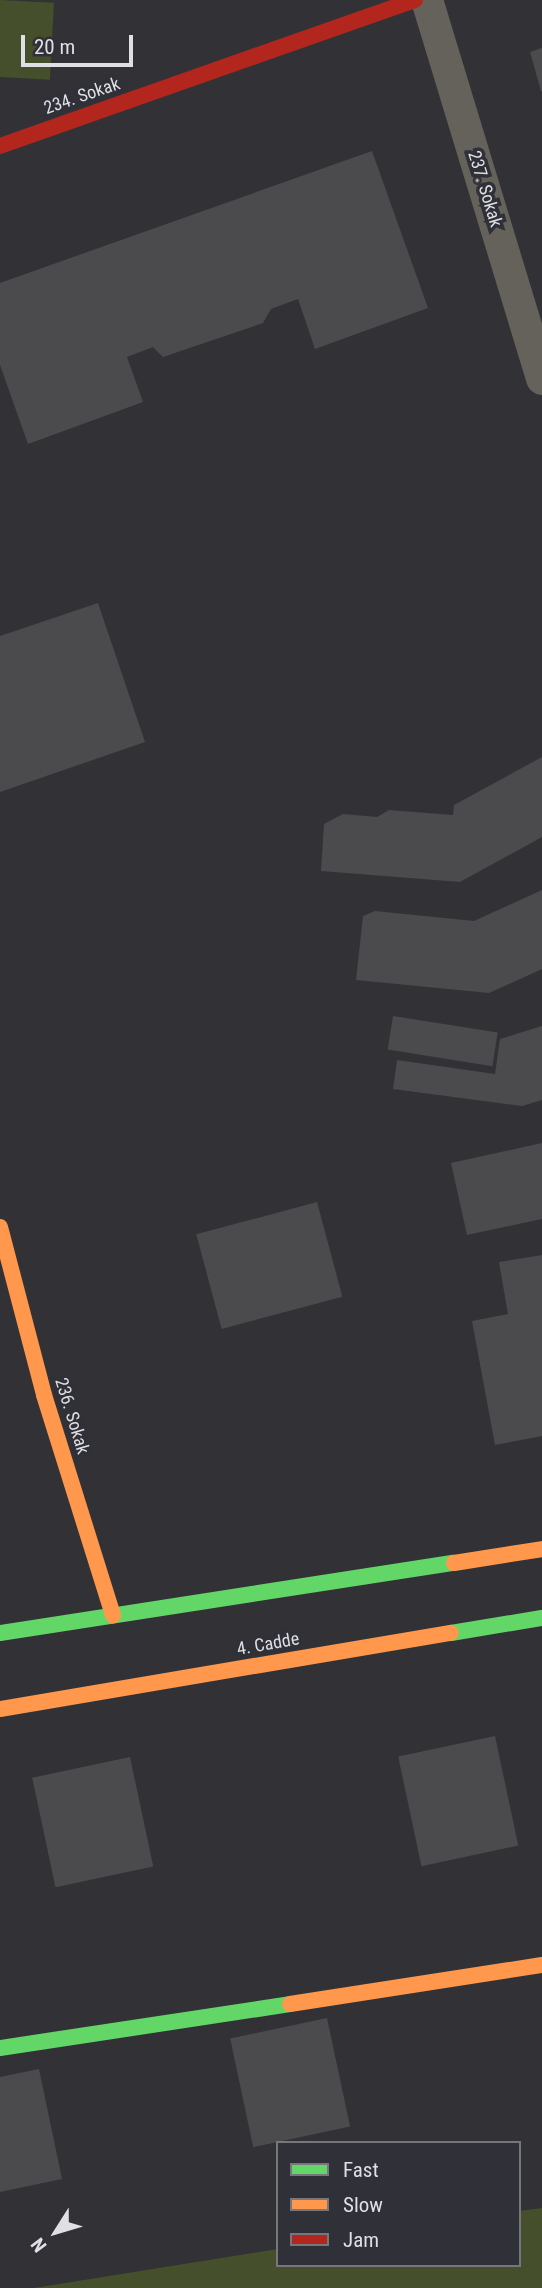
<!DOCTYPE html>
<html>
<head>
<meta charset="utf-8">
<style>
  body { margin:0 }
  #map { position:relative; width:542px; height:2288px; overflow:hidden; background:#323236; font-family:"Roboto Condensed",sans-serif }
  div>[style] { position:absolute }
  .green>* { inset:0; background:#454f2b; transform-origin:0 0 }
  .building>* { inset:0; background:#4b4a4d; transform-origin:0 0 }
  .street>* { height:32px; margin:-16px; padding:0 16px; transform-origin:16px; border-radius:16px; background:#64625a }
  .fast>* { height:16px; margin:-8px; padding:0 8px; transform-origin:8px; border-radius:8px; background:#63d668 }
  .slow>* { height:16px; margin:-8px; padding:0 8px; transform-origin:8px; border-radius:8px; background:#ff974d }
  .jam>* { height:16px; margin:-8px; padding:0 8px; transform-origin:8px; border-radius:8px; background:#b3261e }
  span { translate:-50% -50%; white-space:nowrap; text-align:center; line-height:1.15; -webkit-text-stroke:7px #303038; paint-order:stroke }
  .street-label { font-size:18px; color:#dfdfe4 }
  .legend { position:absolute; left:276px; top:2141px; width:245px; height:126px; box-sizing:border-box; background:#303038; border:2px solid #76767d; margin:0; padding:9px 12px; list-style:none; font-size:21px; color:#dfdfe4 }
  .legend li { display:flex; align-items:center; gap:14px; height:35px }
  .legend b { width:35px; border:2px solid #76767d }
  .north { position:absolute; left:21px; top:2197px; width:70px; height:70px; -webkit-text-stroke:5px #303038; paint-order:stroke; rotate:233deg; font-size:19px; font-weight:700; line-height:28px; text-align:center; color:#dfdfe4 }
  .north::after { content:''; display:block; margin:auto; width:24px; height:32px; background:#dfdfe4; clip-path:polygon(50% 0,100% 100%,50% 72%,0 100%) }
  .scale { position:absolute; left:21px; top:35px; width:112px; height:32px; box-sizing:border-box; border:4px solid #dfdfe4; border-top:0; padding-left:9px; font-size:21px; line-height:24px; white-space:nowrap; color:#dfdfe4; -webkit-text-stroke:5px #303038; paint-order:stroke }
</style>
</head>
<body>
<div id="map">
  <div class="green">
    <i style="left:0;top:0;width:54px;height:77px;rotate:3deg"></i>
    <i style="clip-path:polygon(542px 2208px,542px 2288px,34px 2288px,278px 2249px,278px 2265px,519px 2265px,519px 2211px)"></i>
  </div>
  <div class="building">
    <i style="clip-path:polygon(542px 48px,542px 91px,541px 91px,530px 52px)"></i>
    <i style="clip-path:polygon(372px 151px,428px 308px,315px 349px,298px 299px,271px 309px,263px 323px,163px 357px,153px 347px,127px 357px,143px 402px,28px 444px,0 365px,0 283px)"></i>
    <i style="clip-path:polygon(98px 603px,145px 742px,0 792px,0 636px)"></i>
    <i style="clip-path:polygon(542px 757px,542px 837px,460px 882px,321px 871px,324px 824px,343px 814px,377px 817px,389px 810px,453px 815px,454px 805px)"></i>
    <i style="clip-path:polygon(542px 890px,542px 969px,489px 993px,356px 980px,363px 916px,375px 911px,474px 921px)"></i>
    <i style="left:393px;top:1016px;width:106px;height:34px;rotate:9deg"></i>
    <i style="clip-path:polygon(542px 1026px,542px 1100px,522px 1106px,393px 1089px,397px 1060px,495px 1074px,500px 1039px)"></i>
    <i style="clip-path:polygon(542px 1143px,542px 1219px,467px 1235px,451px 1163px)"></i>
    <i style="left:317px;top:1202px;width:98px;height:125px;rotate:75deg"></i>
    <i style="clip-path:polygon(542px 1255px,542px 1436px,495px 1445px,472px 1321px,508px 1314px,499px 1262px)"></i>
    <i style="left:495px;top:1736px;width:112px;height:99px;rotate:78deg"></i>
    <i style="left:130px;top:1757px;width:112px;height:100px;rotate:78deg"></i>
    <i style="left:327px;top:2018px;width:111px;height:99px;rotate:78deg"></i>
    <i style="clip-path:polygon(39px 2069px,62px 2179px,0 2192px,0 2077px)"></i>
  </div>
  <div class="street">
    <i style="left:427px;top:0;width:396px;rotate:73.1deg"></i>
  </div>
  <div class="fast">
    <i style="left:0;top:1633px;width:459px;rotate:-8.8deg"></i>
    <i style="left:451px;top:1633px;width:92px;rotate:-9.4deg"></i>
    <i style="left:0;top:2048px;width:293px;rotate:-8.6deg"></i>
  </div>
  <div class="slow">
    <i style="left:0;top:1227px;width:174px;rotate:75.3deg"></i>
    <i style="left:44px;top:1395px;width:231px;rotate:72.6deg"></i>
    <i style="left:454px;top:1563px;width:89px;rotate:-9deg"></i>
    <i style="left:0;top:1709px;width:457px;rotate:-9.6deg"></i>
    <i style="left:290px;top:2004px;width:255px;rotate:-8.8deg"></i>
  </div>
  <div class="jam">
    <i style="left:0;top:146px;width:440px;rotate:-19.4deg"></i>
  </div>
  <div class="street-label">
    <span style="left:82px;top:96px;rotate:-19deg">234. Sokak</span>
    <span style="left:485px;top:189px;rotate:73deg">237. Sokak</span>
    <span style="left:72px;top:1416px;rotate:73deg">236. Sokak</span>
    <span style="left:268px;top:1644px;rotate:-10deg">4. Cadde</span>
  </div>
  <ul class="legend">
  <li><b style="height:9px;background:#63d668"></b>Fast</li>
  <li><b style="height:9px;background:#ff974d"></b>Slow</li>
  <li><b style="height:9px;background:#b3261e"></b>Jam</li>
  </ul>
  <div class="north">N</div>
  <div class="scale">20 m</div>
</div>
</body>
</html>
